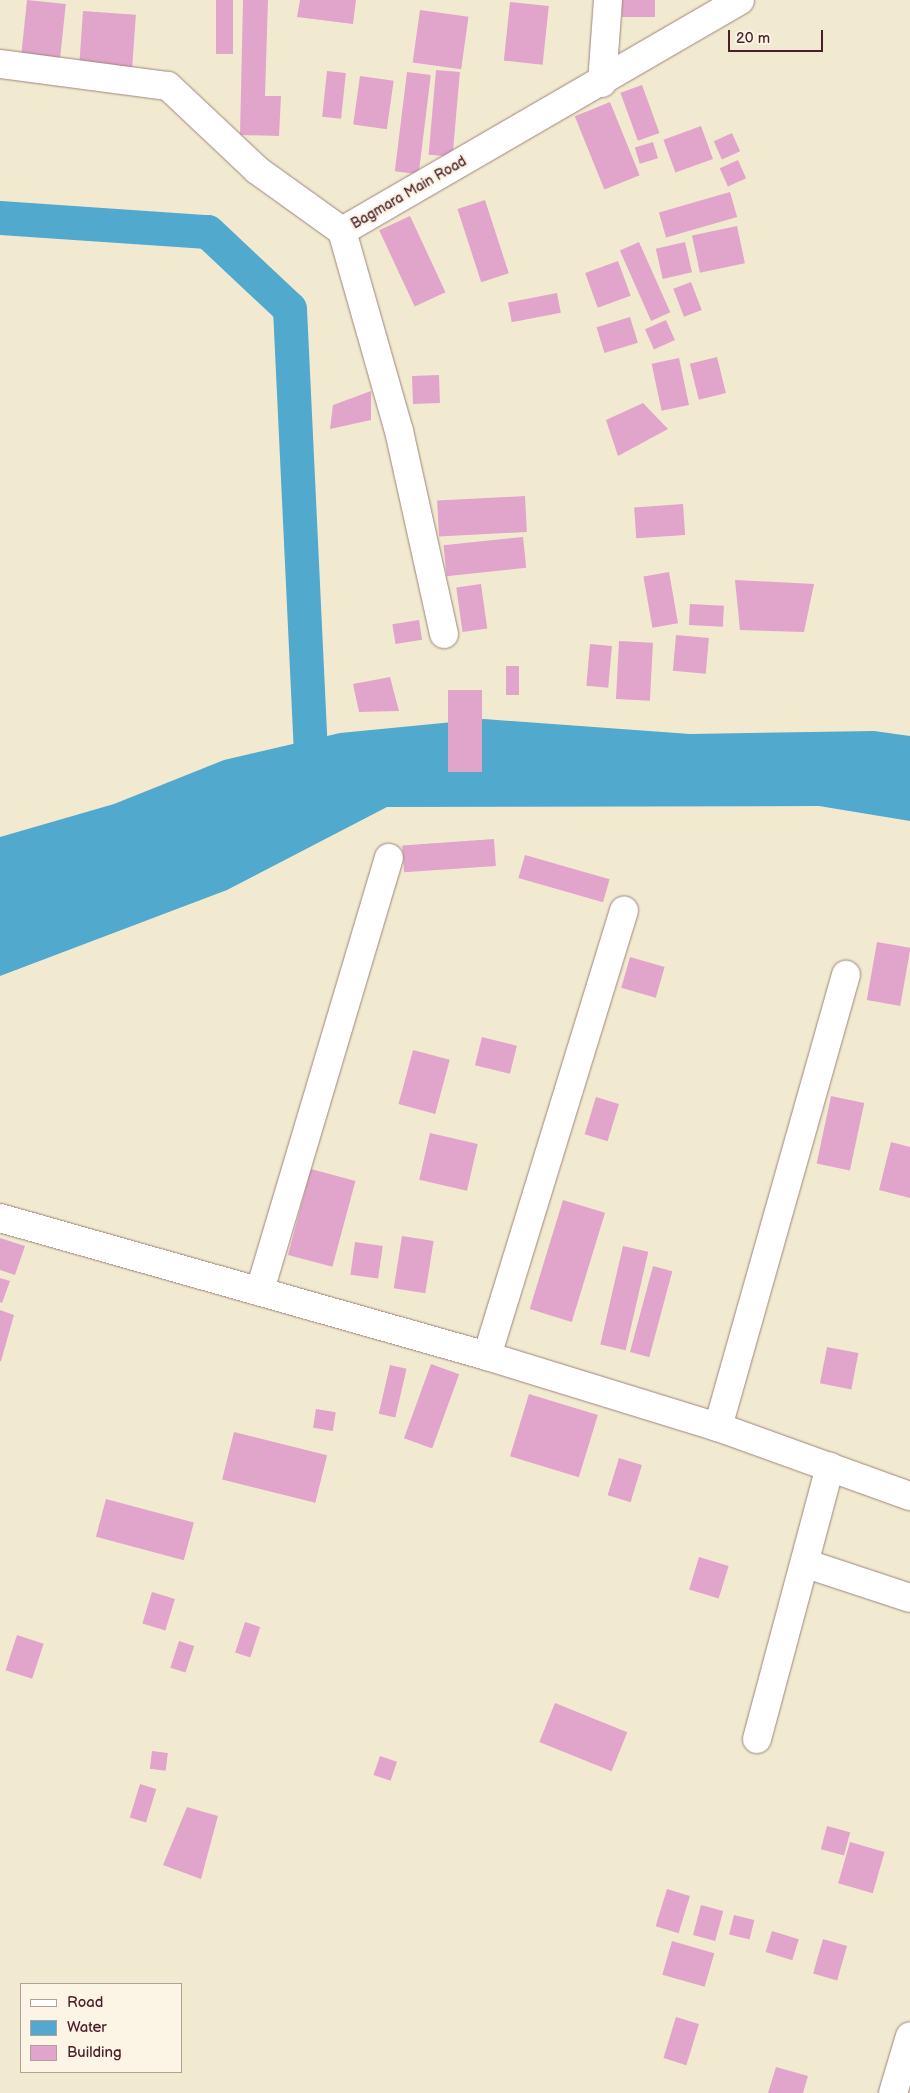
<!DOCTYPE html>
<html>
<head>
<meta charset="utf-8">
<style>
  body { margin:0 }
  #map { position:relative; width:910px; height:2093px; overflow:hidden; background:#f2ead0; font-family:"Balsamiq Sans",sans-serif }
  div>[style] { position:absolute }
  .water>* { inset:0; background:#51a9ce }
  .canal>* { height:34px; margin:-17px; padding:0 17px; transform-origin:17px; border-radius:17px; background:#51a9ce }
  .building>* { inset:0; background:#e1a5cc; transform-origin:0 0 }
  .roads { filter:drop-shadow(0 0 1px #9e847e) drop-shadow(0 0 1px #9e847e) }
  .minor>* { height:28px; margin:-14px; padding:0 14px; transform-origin:14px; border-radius:14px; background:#fff }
  .tertiary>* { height:28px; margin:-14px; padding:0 14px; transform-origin:14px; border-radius:14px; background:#fff }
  span { translate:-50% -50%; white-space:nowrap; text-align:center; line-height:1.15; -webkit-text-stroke:5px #fcf5e5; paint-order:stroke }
  .street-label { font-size:14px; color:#4a1f2b }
  .legend { position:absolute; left:20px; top:1983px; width:162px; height:90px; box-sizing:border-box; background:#fcf5e5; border:1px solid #b59f9b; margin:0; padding:6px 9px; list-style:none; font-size:15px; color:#4a1f2b }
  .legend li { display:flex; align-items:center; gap:10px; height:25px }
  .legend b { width:25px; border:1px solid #b59f9b }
  .scale { position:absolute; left:728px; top:30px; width:95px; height:22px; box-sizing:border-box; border:2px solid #4a1f2b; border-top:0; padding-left:6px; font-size:15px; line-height:18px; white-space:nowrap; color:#4a1f2b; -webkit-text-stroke:4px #fcf5e5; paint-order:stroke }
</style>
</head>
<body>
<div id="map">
  <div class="water">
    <i style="clip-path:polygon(484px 719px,690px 734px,874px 731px,910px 736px,910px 821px,819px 806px,387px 807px,227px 890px,0 976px,0 837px,114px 804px,224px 760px,340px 733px)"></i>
  </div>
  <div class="canal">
    <i style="left:0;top:218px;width:208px;rotate:3.9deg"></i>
    <i style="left:208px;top:232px;width:112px;rotate:43.2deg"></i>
    <i style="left:290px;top:309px;width:473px;rotate:87.3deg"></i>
  </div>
  <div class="building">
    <i style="left:27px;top:0;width:39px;height:55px;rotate:6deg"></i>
    <i style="left:216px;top:0;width:17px;height:54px"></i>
    <i style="clip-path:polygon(243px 0,268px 0,265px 96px,281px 96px,279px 136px,240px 135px)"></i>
    <i style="clip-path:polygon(300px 0,356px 0,353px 24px,297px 17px)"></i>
    <i style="left:622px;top:0;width:33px;height:17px"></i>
    <i style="left:510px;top:2px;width:39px;height:59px;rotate:6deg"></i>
    <i style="left:420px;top:10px;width:49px;height:53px;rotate:8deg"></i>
    <i style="left:83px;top:11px;width:53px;height:54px;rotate:4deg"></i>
    <i style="left:436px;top:70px;width:24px;height:85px;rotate:5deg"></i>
    <i style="left:327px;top:71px;width:19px;height:46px;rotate:6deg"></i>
    <i style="left:407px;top:72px;width:24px;height:100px;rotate:7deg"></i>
    <i style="left:360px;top:76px;width:34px;height:49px;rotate:8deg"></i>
    <i style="left:642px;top:85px;width:51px;height:23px;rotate:70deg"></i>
    <i style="left:610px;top:102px;width:79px;height:38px;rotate:68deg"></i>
    <i style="left:701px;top:126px;width:35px;height:40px;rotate:70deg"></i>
    <i style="left:732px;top:133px;width:20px;height:20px;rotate:66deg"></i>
    <i style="left:653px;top:142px;width:17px;height:19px;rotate:73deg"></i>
    <i style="left:738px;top:160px;width:20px;height:20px;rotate:66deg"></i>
    <i style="left:730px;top:192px;width:26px;height:74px;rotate:74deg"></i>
    <i style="left:485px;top:200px;width:77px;height:29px;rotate:72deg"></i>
    <i style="left:410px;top:216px;width:84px;height:34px;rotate:65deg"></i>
    <i style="left:737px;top:226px;width:38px;height:46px;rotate:78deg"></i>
    <i style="left:639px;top:242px;width:77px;height:21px;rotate:66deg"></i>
    <i style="left:685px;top:242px;width:31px;height:30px;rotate:77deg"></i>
    <i style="left:618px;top:261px;width:37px;height:35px;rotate:70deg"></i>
    <i style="left:691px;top:282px;width:30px;height:19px;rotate:69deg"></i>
    <i style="left:557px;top:293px;width:20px;height:50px;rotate:79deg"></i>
    <i style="left:630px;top:317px;width:27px;height:35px;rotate:73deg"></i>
    <i style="left:666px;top:320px;width:22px;height:23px;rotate:66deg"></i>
    <i style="left:717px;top:357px;width:37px;height:28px;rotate:76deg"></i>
    <i style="left:679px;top:358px;width:48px;height:28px;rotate:78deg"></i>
    <i style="left:439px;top:375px;width:28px;height:27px;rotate:88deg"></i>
    <i style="clip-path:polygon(371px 391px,371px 420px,330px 429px,333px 405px)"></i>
    <i style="clip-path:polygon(643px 403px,668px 429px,618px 456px,606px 420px)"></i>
    <i style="left:525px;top:496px;width:36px;height:88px;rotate:87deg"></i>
    <i style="left:683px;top:504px;width:31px;height:49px;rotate:86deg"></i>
    <i style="left:523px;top:537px;width:31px;height:80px;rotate:84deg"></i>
    <i style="left:669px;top:572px;width:52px;height:26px;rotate:80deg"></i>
    <i style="clip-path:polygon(735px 580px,814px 584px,804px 632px,740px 630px)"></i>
    <i style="left:481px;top:584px;width:45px;height:25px;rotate:82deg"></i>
    <i style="left:690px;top:604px;width:34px;height:21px;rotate:3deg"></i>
    <i style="left:419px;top:620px;width:20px;height:27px;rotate:81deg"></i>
    <i style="left:676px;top:635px;width:33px;height:36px;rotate:5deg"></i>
    <i style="left:619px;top:641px;width:34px;height:58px;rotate:3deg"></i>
    <i style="left:590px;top:644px;width:22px;height:42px;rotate:5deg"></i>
    <i style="left:506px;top:666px;width:13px;height:29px"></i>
    <i style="clip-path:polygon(390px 677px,399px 711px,359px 712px,353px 684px)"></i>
    <i style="left:448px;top:690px;width:34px;height:82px"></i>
    <i style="left:494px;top:839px;width:27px;height:92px;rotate:86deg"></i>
    <i style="left:525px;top:855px;width:88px;height:24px;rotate:16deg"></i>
    <i style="left:877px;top:942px;width:34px;height:59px;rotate:10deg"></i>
    <i style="left:630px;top:957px;width:36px;height:32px;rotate:16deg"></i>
    <i style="left:482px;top:1037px;width:36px;height:29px;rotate:14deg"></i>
    <i style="left:413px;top:1050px;width:38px;height:56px;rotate:15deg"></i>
    <i style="left:831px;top:1096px;width:34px;height:69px;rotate:12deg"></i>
    <i style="left:596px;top:1097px;width:24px;height:39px;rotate:17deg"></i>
    <i style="left:430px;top:1133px;width:49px;height:48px;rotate:13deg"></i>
    <i style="clip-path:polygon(891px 1142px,910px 1147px,910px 1198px,879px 1190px)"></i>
    <i style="left:311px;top:1169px;width:46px;height:89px;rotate:15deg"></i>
    <i style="left:563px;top:1200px;width:44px;height:114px;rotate:17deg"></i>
    <i style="left:402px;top:1236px;width:32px;height:53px;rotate:9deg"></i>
    <i style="clip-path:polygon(0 1238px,25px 1246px,15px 1275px,0 1270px)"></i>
    <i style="left:355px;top:1242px;width:28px;height:33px;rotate:8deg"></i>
    <i style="left:623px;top:1246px;width:26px;height:101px;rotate:13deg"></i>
    <i style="left:653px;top:1266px;width:20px;height:89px;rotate:15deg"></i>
    <i style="clip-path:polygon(0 1278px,10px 1281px,2px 1303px,0 1302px)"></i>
    <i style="clip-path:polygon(0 1310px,14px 1315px,1px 1361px,0 1361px)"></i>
    <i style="left:827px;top:1347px;width:32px;height:37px;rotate:11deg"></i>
    <i style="left:431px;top:1364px;width:30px;height:79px;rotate:20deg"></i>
    <i style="left:390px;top:1365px;width:17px;height:50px;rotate:13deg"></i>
    <i style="left:529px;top:1394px;width:72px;height:65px;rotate:17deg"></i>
    <i style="left:316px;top:1409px;width:20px;height:19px;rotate:9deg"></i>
    <i style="left:234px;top:1432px;width:96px;height:49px;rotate:14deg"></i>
    <i style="left:619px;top:1458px;width:24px;height:39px;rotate:17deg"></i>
    <i style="left:106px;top:1499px;width:91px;height:39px;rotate:15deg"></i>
    <i style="left:699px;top:1557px;width:31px;height:34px;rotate:17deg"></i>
    <i style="left:152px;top:1592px;width:24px;height:33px;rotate:17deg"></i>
    <i style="left:245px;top:1622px;width:16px;height:32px;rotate:18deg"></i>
    <i style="left:17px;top:1635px;width:28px;height:37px;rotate:18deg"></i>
    <i style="left:179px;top:1641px;width:16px;height:28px;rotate:18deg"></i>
    <i style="left:555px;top:1703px;width:78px;height:42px;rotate:22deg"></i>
    <i style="left:152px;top:1751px;width:16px;height:18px;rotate:7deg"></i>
    <i style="left:380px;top:1756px;width:18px;height:20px;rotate:19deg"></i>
    <i style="left:140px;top:1784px;width:17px;height:35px;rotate:17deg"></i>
    <i style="clip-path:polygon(187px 1807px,218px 1816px,201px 1879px,163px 1865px)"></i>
    <i style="left:827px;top:1826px;width:24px;height:24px;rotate:15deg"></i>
    <i style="left:850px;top:1842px;width:36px;height:43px;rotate:16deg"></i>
    <i style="left:667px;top:1889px;width:24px;height:39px;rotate:17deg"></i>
    <i style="left:701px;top:1905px;width:23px;height:31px;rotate:15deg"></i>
    <i style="left:734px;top:1915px;width:21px;height:20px;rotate:14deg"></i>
    <i style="left:772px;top:1931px;width:28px;height:22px;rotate:17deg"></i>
    <i style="left:823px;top:1939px;width:25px;height:36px;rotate:16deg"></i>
    <i style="left:672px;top:1941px;width:44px;height:35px;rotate:16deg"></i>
    <i style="left:676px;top:2017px;width:24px;height:43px;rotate:17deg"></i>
    <i style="clip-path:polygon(776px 2067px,808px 2076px,803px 2093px,768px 2093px)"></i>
  </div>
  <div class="roads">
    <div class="minor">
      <i style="left:602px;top:83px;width:83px;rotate:-85.9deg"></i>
      <i style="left:342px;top:231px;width:208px;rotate:74.1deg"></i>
      <i style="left:399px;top:431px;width:208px;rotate:77.5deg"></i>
      <i style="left:0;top:1218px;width:506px;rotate:15.82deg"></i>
      <i style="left:487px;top:1356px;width:242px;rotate:17.1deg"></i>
      <i style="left:718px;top:1427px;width:204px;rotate:19.8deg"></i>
      <i style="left:260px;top:1290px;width:451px;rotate:-73.4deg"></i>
      <i style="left:487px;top:1356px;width:466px;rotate:-72.9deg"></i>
      <i style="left:718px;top:1427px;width:470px;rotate:-74.2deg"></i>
      <i style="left:807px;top:1564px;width:108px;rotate:18.3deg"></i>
      <i style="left:757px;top:1739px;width:282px;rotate:-75deg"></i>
      <i style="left:893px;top:2093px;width:59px;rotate:-73.4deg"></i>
    </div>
    <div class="tertiary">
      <i style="left:0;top:64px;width:169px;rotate:7.5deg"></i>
      <i style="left:168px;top:86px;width:122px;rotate:43.3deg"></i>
      <i style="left:257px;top:170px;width:105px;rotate:35.7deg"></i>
      <i style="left:342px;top:231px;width:460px;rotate:-30.1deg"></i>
    </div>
  </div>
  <div class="street-label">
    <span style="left:409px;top:193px;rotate:-30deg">Bagmara Main Road</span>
  </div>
  <ul class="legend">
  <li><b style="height:6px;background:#fff"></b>Road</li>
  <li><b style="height:14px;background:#51a9ce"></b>Water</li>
  <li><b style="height:14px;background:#e1a5cc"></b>Building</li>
  </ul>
  <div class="scale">20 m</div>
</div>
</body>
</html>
